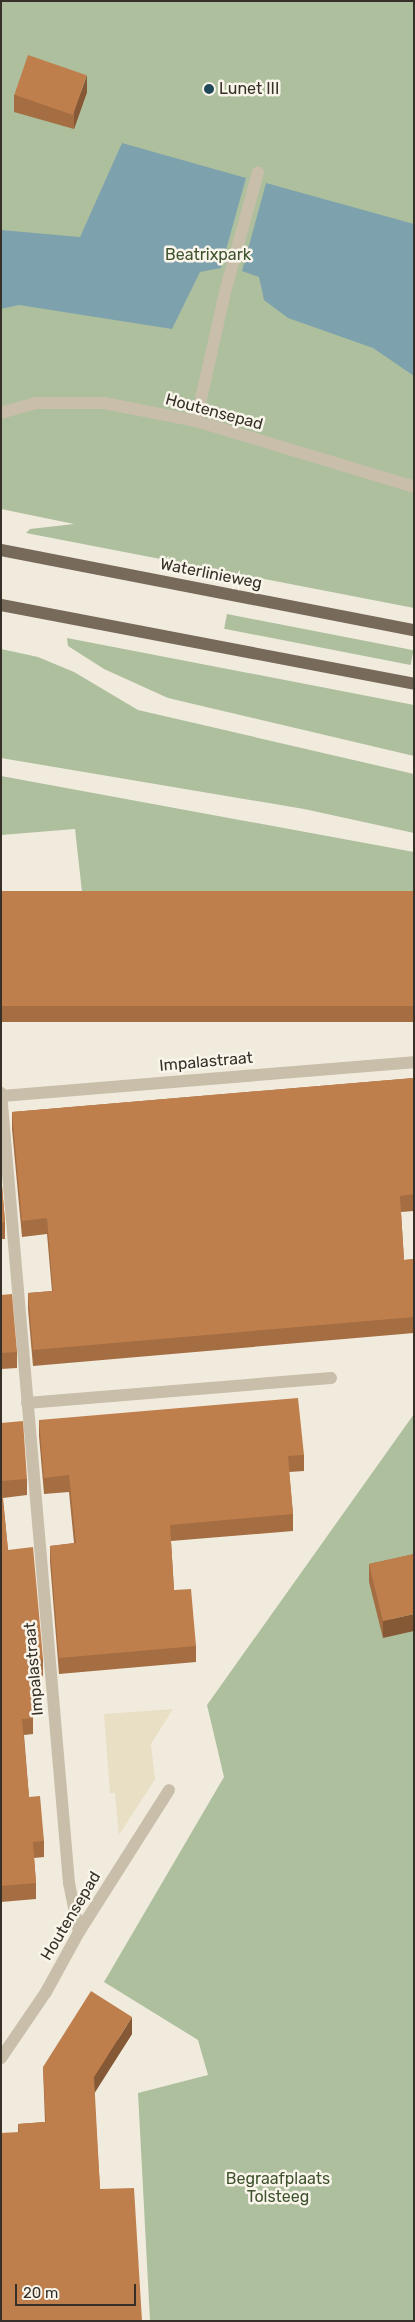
<!DOCTYPE html>
<html>
<head>
<meta charset="utf-8">
<style>
  body { margin:0 }
  #map { position:relative; width:415px; height:2322px; overflow:hidden; background:#f1ebdd; font-family:Rubik,sans-serif }
  div>[style] { position:absolute }
  .green>* { inset:0; background:#aebf9e; transform-origin:0 0 }
  .plaza>* { inset:0; background:#e8dfc5 }
  .water>* { inset:0; background:#7ea2ad }
  .minor>* { height:12px; margin:-6px; padding:0 6px; transform-origin:6px; border-radius:6px; background:#c9beaa }
  .major>* { height:12px; margin:-6px; padding:0 6px; transform-origin:6px; border-radius:6px; background:#776a5b }
  .wall>* { inset:0; background:#a46d42; transform-origin:0 0 }
  .shaded-wall>* { inset:0; background:#865936 }
  .building>* { inset:0; background:#bf7f4d; transform-origin:0 0 }
  .dots>* { width:14px; height:14px; translate:-50% -50%; box-sizing:border-box; border:2px solid #f9f5ea; border-radius:50% }
  span { translate:-50% -50%; white-space:nowrap; text-align:center; line-height:1.15; -webkit-text-stroke:5px #f9f5ea; paint-order:stroke }
  .poi-label { font-size:16px; color:#363029 }
  .left { translate:0 -50%; text-align:left }
  .park-label { font-size:16px; color:#3f532e }
  .street-label { font-size:16px; color:#363029 }
  .frame { position:absolute; inset:0; border:2px solid #363029; pointer-events:none }
  .scale { position:absolute; left:15px; top:2284px; width:121px; height:22px; box-sizing:border-box; border:2px solid #363029; border-top:0; padding-left:6px; font-size:15px; line-height:18px; white-space:nowrap; color:#363029; -webkit-text-stroke:4px #f9f5ea; paint-order:stroke }
</style>
</head>
<body>
<div id="map">
  <div class="green">
    <i style="clip-path:polygon(1px 1px,414px 1px,414px 608px,26px 533px,30px 529px,74px 524px,1px 509px)"></i>
    <i style="left:227px;top:614px;width:190px;height:15px;rotate:11deg"></i>
    <i style="clip-path:polygon(67px 638px,414px 705px,414px 756px,168px 698px,104px 669px,68px 646px)"></i>
    <i style="clip-path:polygon(1px 649px,38px 657px,74px 672px,138px 710px,414px 774px,414px 833px,304px 809px,1px 758px)"></i>
    <i style="clip-path:polygon(1px 776px,414px 852px,414px 896px,86px 928px,75px 829px,1px 835px)"></i>
    <i style="clip-path:polygon(414px 1414px,414px 2321px,150px 2321px,138px 2093px,208px 2075px,198px 2040px,104px 1982px,224px 1777px,207px 1705px)"></i>
  </div>
  <div class="plaza">
    <i style="clip-path:polygon(173px 1709px,151px 1744px,155px 1779px,119px 1835px,115px 1793px,110px 1793px,104px 1714px)"></i>
  </div>
  <div class="water">
    <i style="clip-path:polygon(122px 143px,246px 178px,221px 268px,200px 272px,172px 329px,19px 305px,1px 309px,1px 230px,80px 237px)"></i>
    <i style="clip-path:polygon(266px 183px,414px 224px,414px 376px,373px 348px,288px 318px,264px 300px,259px 277px,242px 271px)"></i>
  </div>
  <div class="minor">
    <i style="left:1px;top:413px;width:35px;rotate:-16deg"></i>
    <i style="left:35px;top:403px;width:69px"></i>
    <i style="left:104px;top:403px;width:94px;rotate:11.1deg"></i>
    <i style="left:196px;top:421px;width:228px;rotate:16.8deg"></i>
    <i style="left:196px;top:421px;width:132px;rotate:-77.3deg"></i>
    <i style="left:225px;top:292px;width:124px;rotate:-74.6deg"></i>
    <i style="left:1px;top:1093px;width:793px;rotate:85.08deg"></i>
    <i style="left:69px;top:1883px;width:50px;rotate:78.5deg"></i>
    <i style="left:2px;top:1096px;width:413px;rotate:-4.7deg"></i>
    <i style="left:27px;top:1403px;width:305px;rotate:-4.7deg"></i>
    <i style="left:1px;top:2058px;width:80px;rotate:-55.7deg"></i>
    <i style="left:46px;top:1992px;width:68px;rotate:-61.2deg"></i>
    <i style="left:79px;top:1932px;width:168px;rotate:-57.6deg"></i>
  </div>
  <div class="major">
    <i style="left:1px;top:550px;width:421px;rotate:11deg"></i>
    <i style="left:1px;top:605px;width:420px;rotate:10.8deg"></i>
  </div>
  <div class="wall">
    <i style="clip-path:polygon(87px 92px,74px 129px,14px 112px,14px 95px)"></i>
    <i style="left:414px;top:891px;width:131px;height:415px;rotate:90deg"></i>
    <i style="clip-path:polygon(414px 1078px,414px 1211px,401px 1212px,404px 1260px,414px 1259px,414px 1333px,33px 1366px,28px 1309px,28px 1293px,52px 1291px,47px 1234px,22px 1237px,12px 1129px,12px 1112px)"></i>
    <i style="clip-path:polygon(1px 1174px,5px 1222px,5px 1239px,1px 1239px)"></i>
    <i style="clip-path:polygon(1px 1295px,17px 1352px,17px 1368px,1px 1369px)"></i>
    <i style="clip-path:polygon(39px 1420px,304px 1455px,304px 1471px,289px 1472px,293px 1514px,293px 1531px,171px 1541px,174px 1590px,196px 1646px,196px 1662px,59px 1674px,50px 1562px,50px 1546px,74px 1543px,69px 1492px,44px 1494px,39px 1436px)"></i>
    <i style="clip-path:polygon(1px 1423px,27px 1479px,27px 1495px,3px 1498px,8px 1550px,43px 1659px,43px 1676px,30px 1677px,33px 1718px,33px 1734px,24px 1735px,29px 1797px,44px 1841px,44px 1857px,34px 1858px,36px 1883px,36px 1899px,1px 1902px)"></i>
    <i style="clip-path:polygon(414px 1554px,383px 1638px,369px 1582px,369px 1564px)"></i>
    <i style="clip-path:polygon(132px 2034px,94px 2092px,100px 2189px,142px 2321px,18px 2132px,18px 2124px,45px 2122px,43px 2067px)"></i>
  </div>
  <div class="shaded-wall">
    <i style="clip-path:polygon(87px 75px,87px 92px,74px 129px,74px 112px)"></i>
    <i style="clip-path:polygon(414px 1614px,414px 1631px,383px 1638px,383px 1621px)"></i>
    <i style="clip-path:polygon(132px 2017px,132px 2034px,94px 2094px,94px 2077px)"></i>
  </div>
  <div class="building">
    <i style="left:28px;top:55px;width:62px;height:42px;rotate:19deg"></i>
    <i style="left:414px;top:891px;width:115px;height:415px;rotate:90deg"></i>
    <i style="clip-path:polygon(414px 1078px,414px 1194px,400px 1196px,404px 1260px,414px 1259px,414px 1317px,33px 1350px,28px 1293px,53px 1291px,47px 1218px,22px 1221px,12px 1112px)"></i>
    <i style="clip-path:polygon(1px 1174px,5px 1222px,1px 1223px)"></i>
    <i style="clip-path:polygon(12px 1294px,17px 1352px,1px 1353px,1px 1295px)"></i>
    <i style="clip-path:polygon(298px 1398px,304px 1455px,288px 1456px,293px 1514px,170px 1525px,174px 1590px,191px 1589px,196px 1646px,59px 1658px,50px 1546px,76px 1543px,69px 1475px,44px 1478px,39px 1420px)"></i>
    <i style="clip-path:polygon(23px 1421px,27px 1479px,1px 1481px,8px 1550px,33px 1547px,43px 1659px,29px 1660px,33px 1718px,22px 1719px,29px 1797px,40px 1796px,44px 1841px,33px 1842px,36px 1883px,1px 1886px,1px 1423px)"></i>
    <i style="clip-path:polygon(414px 1554px,414px 1614px,383px 1621px,369px 1564px)"></i>
    <i style="clip-path:polygon(91px 1991px,132px 2017px,94px 2077px,100px 2189px,134px 2188px,142px 2321px,1px 2321px,1px 2133px,19px 2132px,18px 2124px,46px 2122px,43px 2067px)"></i>
  </div>
  <div class="dots">
    <i style="left:209px;top:89px;background:#214856"></i>
  </div>
  <div class="poi-label">
    <span class="left" style="left:219px;top:89px">Lunet III</span>
  </div>
  <div class="park-label">
    <span style="left:208px;top:255px">Beatrixpark</span>
    <span style="left:278px;top:2188px">Begraafplaats<br>Tolsteeg</span>
  </div>
  <div class="street-label">
    <span style="left:214px;top:412px;rotate:15deg">Houtensepad</span>
    <span style="left:211px;top:574px;rotate:11deg">Waterlinieweg</span>
    <span style="left:206px;top:1062px;rotate:-5deg">Impalastraat</span>
    <span style="left:34px;top:1669px;rotate:-95deg">Impalastraat</span>
    <span style="left:71px;top:1916px;rotate:-59deg">Houtensepad</span>
  </div>
  <div class="frame"></div>
  <div class="scale">20 m</div>
</div>
</body>
</html>
